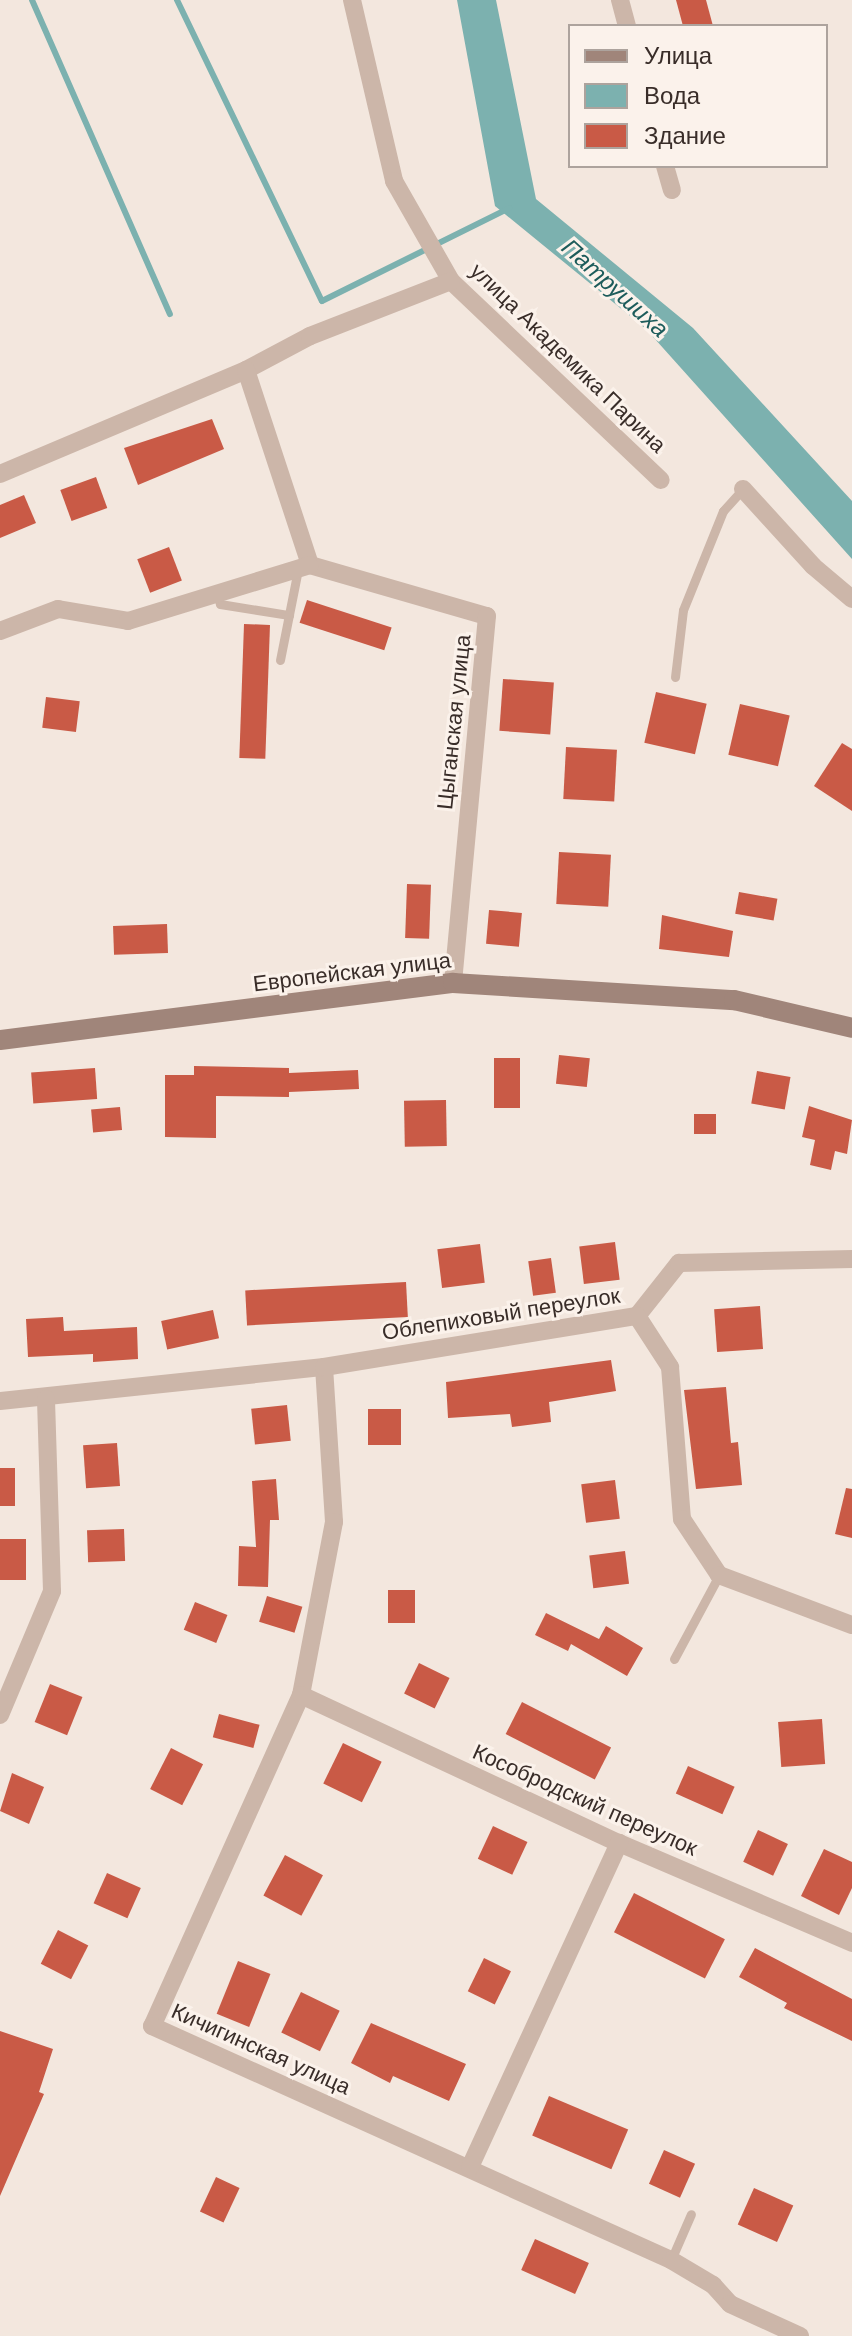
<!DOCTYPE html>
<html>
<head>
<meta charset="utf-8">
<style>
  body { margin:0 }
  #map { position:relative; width:852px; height:2336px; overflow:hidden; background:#f3e7de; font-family:Helvetica,sans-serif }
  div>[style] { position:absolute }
  .water>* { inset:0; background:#7cb1af }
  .stream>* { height:6px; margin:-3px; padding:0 3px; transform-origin:3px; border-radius:3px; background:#7cb1af }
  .building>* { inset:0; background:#c95a46; transform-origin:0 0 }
  .lane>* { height:9px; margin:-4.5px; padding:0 4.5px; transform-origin:4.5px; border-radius:4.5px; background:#ccb6a9 }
  .street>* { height:18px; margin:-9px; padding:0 9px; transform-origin:9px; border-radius:9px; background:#ccb6a9 }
  .secondary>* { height:20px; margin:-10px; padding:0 10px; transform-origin:10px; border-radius:10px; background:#a0857a }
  span { translate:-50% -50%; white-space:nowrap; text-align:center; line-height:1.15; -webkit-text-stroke:6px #fbf2eb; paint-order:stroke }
  .street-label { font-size:22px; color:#392d29 }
  .water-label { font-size:24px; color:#1d5c5b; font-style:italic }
  .legend { position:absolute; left:568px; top:24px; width:260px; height:144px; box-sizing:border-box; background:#fbf2eb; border:2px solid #ada39d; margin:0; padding:10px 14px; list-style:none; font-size:24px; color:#392d29 }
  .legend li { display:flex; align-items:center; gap:16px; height:40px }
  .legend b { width:40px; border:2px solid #ada39d }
</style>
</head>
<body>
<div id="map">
  <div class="water">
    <i style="clip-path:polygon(457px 0,496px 0,536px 199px,693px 328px,852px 501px,852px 559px,646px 329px,495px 206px)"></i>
  </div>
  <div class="stream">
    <i style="left:32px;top:0;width:343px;rotate:66.3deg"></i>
    <i style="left:177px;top:0;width:334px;rotate:64.3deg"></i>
    <i style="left:322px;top:301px;width:209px;rotate:-26.4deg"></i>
  </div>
  <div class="building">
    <i style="clip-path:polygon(676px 0,706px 0,713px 26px,683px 26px)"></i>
    <i style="clip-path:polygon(212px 419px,224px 449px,138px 485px,124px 448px)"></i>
    <i style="left:96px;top:477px;width:33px;height:38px;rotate:70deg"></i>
    <i style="clip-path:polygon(24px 495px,36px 523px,0 538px,0 505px)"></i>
    <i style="left:169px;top:547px;width:36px;height:34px;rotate:69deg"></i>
    <i style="left:307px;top:600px;width:89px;height:24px;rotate:18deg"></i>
    <i style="left:244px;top:624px;width:26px;height:134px;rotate:2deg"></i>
    <i style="left:503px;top:679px;width:51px;height:52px;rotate:4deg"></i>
    <i style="left:656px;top:692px;width:52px;height:52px;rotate:13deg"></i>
    <i style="left:46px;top:697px;width:34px;height:31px;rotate:7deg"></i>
    <i style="left:740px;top:704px;width:51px;height:52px;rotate:13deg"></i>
    <i style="clip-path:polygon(842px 743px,852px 749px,852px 811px,814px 786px)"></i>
    <i style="left:566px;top:747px;width:51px;height:52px;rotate:3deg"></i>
    <i style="left:559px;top:852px;width:52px;height:52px;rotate:3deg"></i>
    <i style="left:407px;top:884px;width:24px;height:54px;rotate:2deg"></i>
    <i style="left:739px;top:892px;width:39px;height:22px;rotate:10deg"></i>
    <i style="left:489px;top:910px;width:33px;height:34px;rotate:5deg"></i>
    <i style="clip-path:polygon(662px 915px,733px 931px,729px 957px,659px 949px)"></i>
    <i style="left:167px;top:924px;width:29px;height:54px;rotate:88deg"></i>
    <i style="left:559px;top:1055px;width:31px;height:29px;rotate:6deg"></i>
    <i style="left:494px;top:1058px;width:26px;height:50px"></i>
    <i style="clip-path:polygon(194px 1066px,289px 1068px,289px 1073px,358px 1070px,359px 1089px,289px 1092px,289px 1097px,216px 1096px,216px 1138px,165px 1137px,165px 1075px,194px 1075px)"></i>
    <i style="left:95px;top:1068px;width:31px;height:64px;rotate:86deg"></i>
    <i style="left:757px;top:1071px;width:34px;height:33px;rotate:10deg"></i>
    <i style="left:446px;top:1100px;width:46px;height:42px;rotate:89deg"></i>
    <i style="clip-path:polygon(809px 1106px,852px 1120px,847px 1154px,835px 1151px,831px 1170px,810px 1165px,815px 1140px,802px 1137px)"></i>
    <i style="left:120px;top:1107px;width:23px;height:29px;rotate:85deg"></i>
    <i style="left:694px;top:1114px;width:22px;height:20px"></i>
    <i style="left:615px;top:1242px;width:38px;height:36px;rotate:83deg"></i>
    <i style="left:480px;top:1244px;width:39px;height:43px;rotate:83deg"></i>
    <i style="left:551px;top:1258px;width:35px;height:23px;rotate:82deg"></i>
    <i style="left:406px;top:1282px;width:35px;height:161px;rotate:87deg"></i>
    <i style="left:760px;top:1306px;width:43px;height:46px;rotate:86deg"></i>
    <i style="left:213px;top:1310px;width:29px;height:53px;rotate:78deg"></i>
    <i style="clip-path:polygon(63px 1317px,64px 1331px,137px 1327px,138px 1359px,93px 1362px,93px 1354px,28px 1357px,26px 1319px)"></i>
    <i style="clip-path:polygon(611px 1360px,616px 1391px,549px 1402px,551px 1422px,512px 1427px,510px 1414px,448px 1418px,446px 1382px)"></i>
    <i style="clip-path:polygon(726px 1387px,731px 1443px,738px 1442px,742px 1485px,696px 1489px,684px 1390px)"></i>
    <i style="left:287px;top:1405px;width:36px;height:36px;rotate:84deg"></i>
    <i style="left:368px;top:1409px;width:33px;height:36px"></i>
    <i style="left:117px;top:1443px;width:43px;height:34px;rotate:86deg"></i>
    <i style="left:0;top:1468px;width:15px;height:38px"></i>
    <i style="clip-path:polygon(276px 1479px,279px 1520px,270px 1520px,268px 1587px,238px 1586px,239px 1546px,256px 1547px,252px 1481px)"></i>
    <i style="left:615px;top:1480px;width:39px;height:34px;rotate:83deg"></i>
    <i style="clip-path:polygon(846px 1488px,852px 1489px,852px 1538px,835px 1534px)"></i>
    <i style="left:124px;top:1529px;width:32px;height:37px;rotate:88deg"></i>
    <i style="left:0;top:1539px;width:26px;height:41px"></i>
    <i style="left:625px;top:1551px;width:33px;height:36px;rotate:83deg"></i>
    <i style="left:388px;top:1590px;width:27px;height:33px"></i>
    <i style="left:267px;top:1596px;width:37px;height:27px;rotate:17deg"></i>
    <i style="left:195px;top:1602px;width:35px;height:30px;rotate:22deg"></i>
    <i style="clip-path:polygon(546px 1613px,599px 1639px,606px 1626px,643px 1648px,627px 1676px,571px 1644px,568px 1651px,535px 1635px)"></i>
    <i style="left:419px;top:1663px;width:34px;height:34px;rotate:26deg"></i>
    <i style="left:50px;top:1684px;width:35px;height:41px;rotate:22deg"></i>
    <i style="left:522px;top:1702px;width:100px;height:36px;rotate:27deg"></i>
    <i style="left:219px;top:1714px;width:42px;height:24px;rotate:15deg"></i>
    <i style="left:822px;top:1719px;width:45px;height:44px;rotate:86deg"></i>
    <i style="left:343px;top:1743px;width:43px;height:45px;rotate:26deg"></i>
    <i style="left:171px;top:1748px;width:36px;height:46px;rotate:27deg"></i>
    <i style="left:688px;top:1766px;width:51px;height:30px;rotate:24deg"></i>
    <i style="clip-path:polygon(12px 1773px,44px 1787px,29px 1824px,0 1811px)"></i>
    <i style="left:493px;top:1826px;width:38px;height:36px;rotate:25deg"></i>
    <i style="left:758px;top:1830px;width:33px;height:35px;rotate:25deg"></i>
    <i style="clip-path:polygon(824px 1849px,852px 1862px,852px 1888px,839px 1915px,801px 1896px)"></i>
    <i style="left:285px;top:1855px;width:43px;height:46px;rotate:28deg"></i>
    <i style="left:107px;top:1873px;width:37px;height:33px;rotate:24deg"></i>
    <i style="left:634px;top:1893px;width:102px;height:44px;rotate:27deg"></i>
    <i style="left:58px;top:1930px;width:34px;height:38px;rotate:27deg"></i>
    <i style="clip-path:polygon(755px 1948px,852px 1999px,852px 2041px,784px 2008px,787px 2003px,739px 1977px)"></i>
    <i style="left:484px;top:1958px;width:30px;height:37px;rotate:26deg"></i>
    <i style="left:238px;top:1961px;width:35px;height:57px;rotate:22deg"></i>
    <i style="left:301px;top:1992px;width:43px;height:45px;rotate:26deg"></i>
    <i style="clip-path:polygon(371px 2023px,466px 2064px,449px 2101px,393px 2076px,390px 2083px,351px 2063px)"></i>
    <i style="clip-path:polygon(0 2031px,53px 2049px,39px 2092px,44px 2094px,0 2196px)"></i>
    <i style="left:549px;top:2096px;width:86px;height:43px;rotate:23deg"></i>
    <i style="left:664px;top:2150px;width:34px;height:37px;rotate:24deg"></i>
    <i style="left:216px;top:2177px;width:26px;height:38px;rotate:25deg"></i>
    <i style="left:754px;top:2188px;width:43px;height:40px;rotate:24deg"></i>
    <i style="left:535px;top:2239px;width:59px;height:34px;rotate:24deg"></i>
  </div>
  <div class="lane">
    <i style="left:217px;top:594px;width:10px;rotate:73deg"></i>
    <i style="left:220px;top:604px;width:70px;rotate:9.1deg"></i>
    <i style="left:280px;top:660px;width:93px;rotate:-78.8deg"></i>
    <i style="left:675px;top:677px;width:67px;rotate:-83.2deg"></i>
    <i style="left:683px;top:610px;width:107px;rotate:-68deg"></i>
    <i style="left:723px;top:511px;width:30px;rotate:-48deg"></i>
    <i style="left:674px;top:1659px;width:95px;rotate:-61.8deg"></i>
    <i style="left:671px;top:2260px;width:50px;rotate:-66.5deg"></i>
  </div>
  <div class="street">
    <i style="left:352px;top:0;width:186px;rotate:76.9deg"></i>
    <i style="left:394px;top:181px;width:115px;rotate:60.3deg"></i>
    <i style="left:451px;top:281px;width:289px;rotate:43.5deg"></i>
    <i style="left:620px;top:0;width:27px;rotate:75deg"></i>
    <i style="left:665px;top:166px;width:25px;rotate:74deg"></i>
    <i style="left:246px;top:370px;width:72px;rotate:-28deg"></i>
    <i style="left:310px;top:336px;width:151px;rotate:-21.3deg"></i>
    <i style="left:0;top:474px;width:267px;rotate:-22.9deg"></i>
    <i style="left:246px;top:370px;width:205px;rotate:71.8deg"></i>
    <i style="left:310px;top:565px;width:184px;rotate:16.1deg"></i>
    <i style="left:487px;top:616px;width:369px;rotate:95.3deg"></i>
    <i style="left:743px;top:489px;width:104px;rotate:47.7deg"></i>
    <i style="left:813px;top:566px;width:51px;rotate:40.2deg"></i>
    <i style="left:0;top:631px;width:62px;rotate:-20.8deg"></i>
    <i style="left:58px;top:609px;width:71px;rotate:9.7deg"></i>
    <i style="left:128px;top:621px;width:190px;rotate:-17.1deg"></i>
    <i style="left:637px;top:1316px;width:68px;rotate:-51.6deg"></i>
    <i style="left:679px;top:1263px;width:173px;rotate:-1.3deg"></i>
    <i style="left:324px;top:1367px;width:155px;rotate:86.3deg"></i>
    <i style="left:334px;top:1522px;width:176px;rotate:100.8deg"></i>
    <i style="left:301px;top:1695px;width:363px;rotate:114.2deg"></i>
    <i style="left:152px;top:2026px;width:569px;rotate:24.27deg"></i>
    <i style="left:671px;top:2260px;width:49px;rotate:30.8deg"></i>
    <i style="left:713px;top:2285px;width:25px;rotate:48deg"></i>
    <i style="left:730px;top:2304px;width:77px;rotate:24.6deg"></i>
    <i style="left:0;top:1401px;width:326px;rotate:-6deg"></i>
    <i style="left:324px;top:1367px;width:317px;rotate:-9.3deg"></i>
    <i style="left:637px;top:1316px;width:61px;rotate:57.1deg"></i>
    <i style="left:670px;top:1367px;width:152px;rotate:85.5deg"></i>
    <i style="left:682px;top:1519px;width:67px;rotate:56.5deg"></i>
    <i style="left:719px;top:1575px;width:142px;rotate:20.6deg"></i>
    <i style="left:301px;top:1695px;width:351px;rotate:25deg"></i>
    <i style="left:619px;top:1843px;width:254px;rotate:23.2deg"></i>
    <i style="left:0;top:1715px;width:134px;rotate:-67.2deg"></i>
    <i style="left:52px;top:1591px;width:192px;rotate:-91.8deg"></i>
    <i style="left:470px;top:2167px;width:357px;rotate:-65.3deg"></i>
  </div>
  <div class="secondary">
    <i style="left:0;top:1040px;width:457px;rotate:-7.2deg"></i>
    <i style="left:453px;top:983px;width:282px;rotate:3.5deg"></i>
    <i style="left:734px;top:1000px;width:121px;rotate:13.3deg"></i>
  </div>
  <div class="street-label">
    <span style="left:568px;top:358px;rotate:44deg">улица Академика Парина</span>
    <span style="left:454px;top:722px;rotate:-84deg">Цыганская улица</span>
    <span style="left:352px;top:972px;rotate:-7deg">Европейская улица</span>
    <span style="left:501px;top:1314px;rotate:-9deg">Облепиховый переулок</span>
    <span style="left:585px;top:1800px;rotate:24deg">Кособродский переулок</span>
    <span style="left:261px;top:2049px;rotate:24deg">Кичигинская улица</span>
  </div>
  <div class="water-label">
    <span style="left:615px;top:288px;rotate:42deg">Патрушиха</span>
  </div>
  <ul class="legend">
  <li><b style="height:10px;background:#a0857a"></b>Улица</li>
  <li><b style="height:22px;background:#7cb1af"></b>Вода</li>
  <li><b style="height:22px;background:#c95a46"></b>Здание</li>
  </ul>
</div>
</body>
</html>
